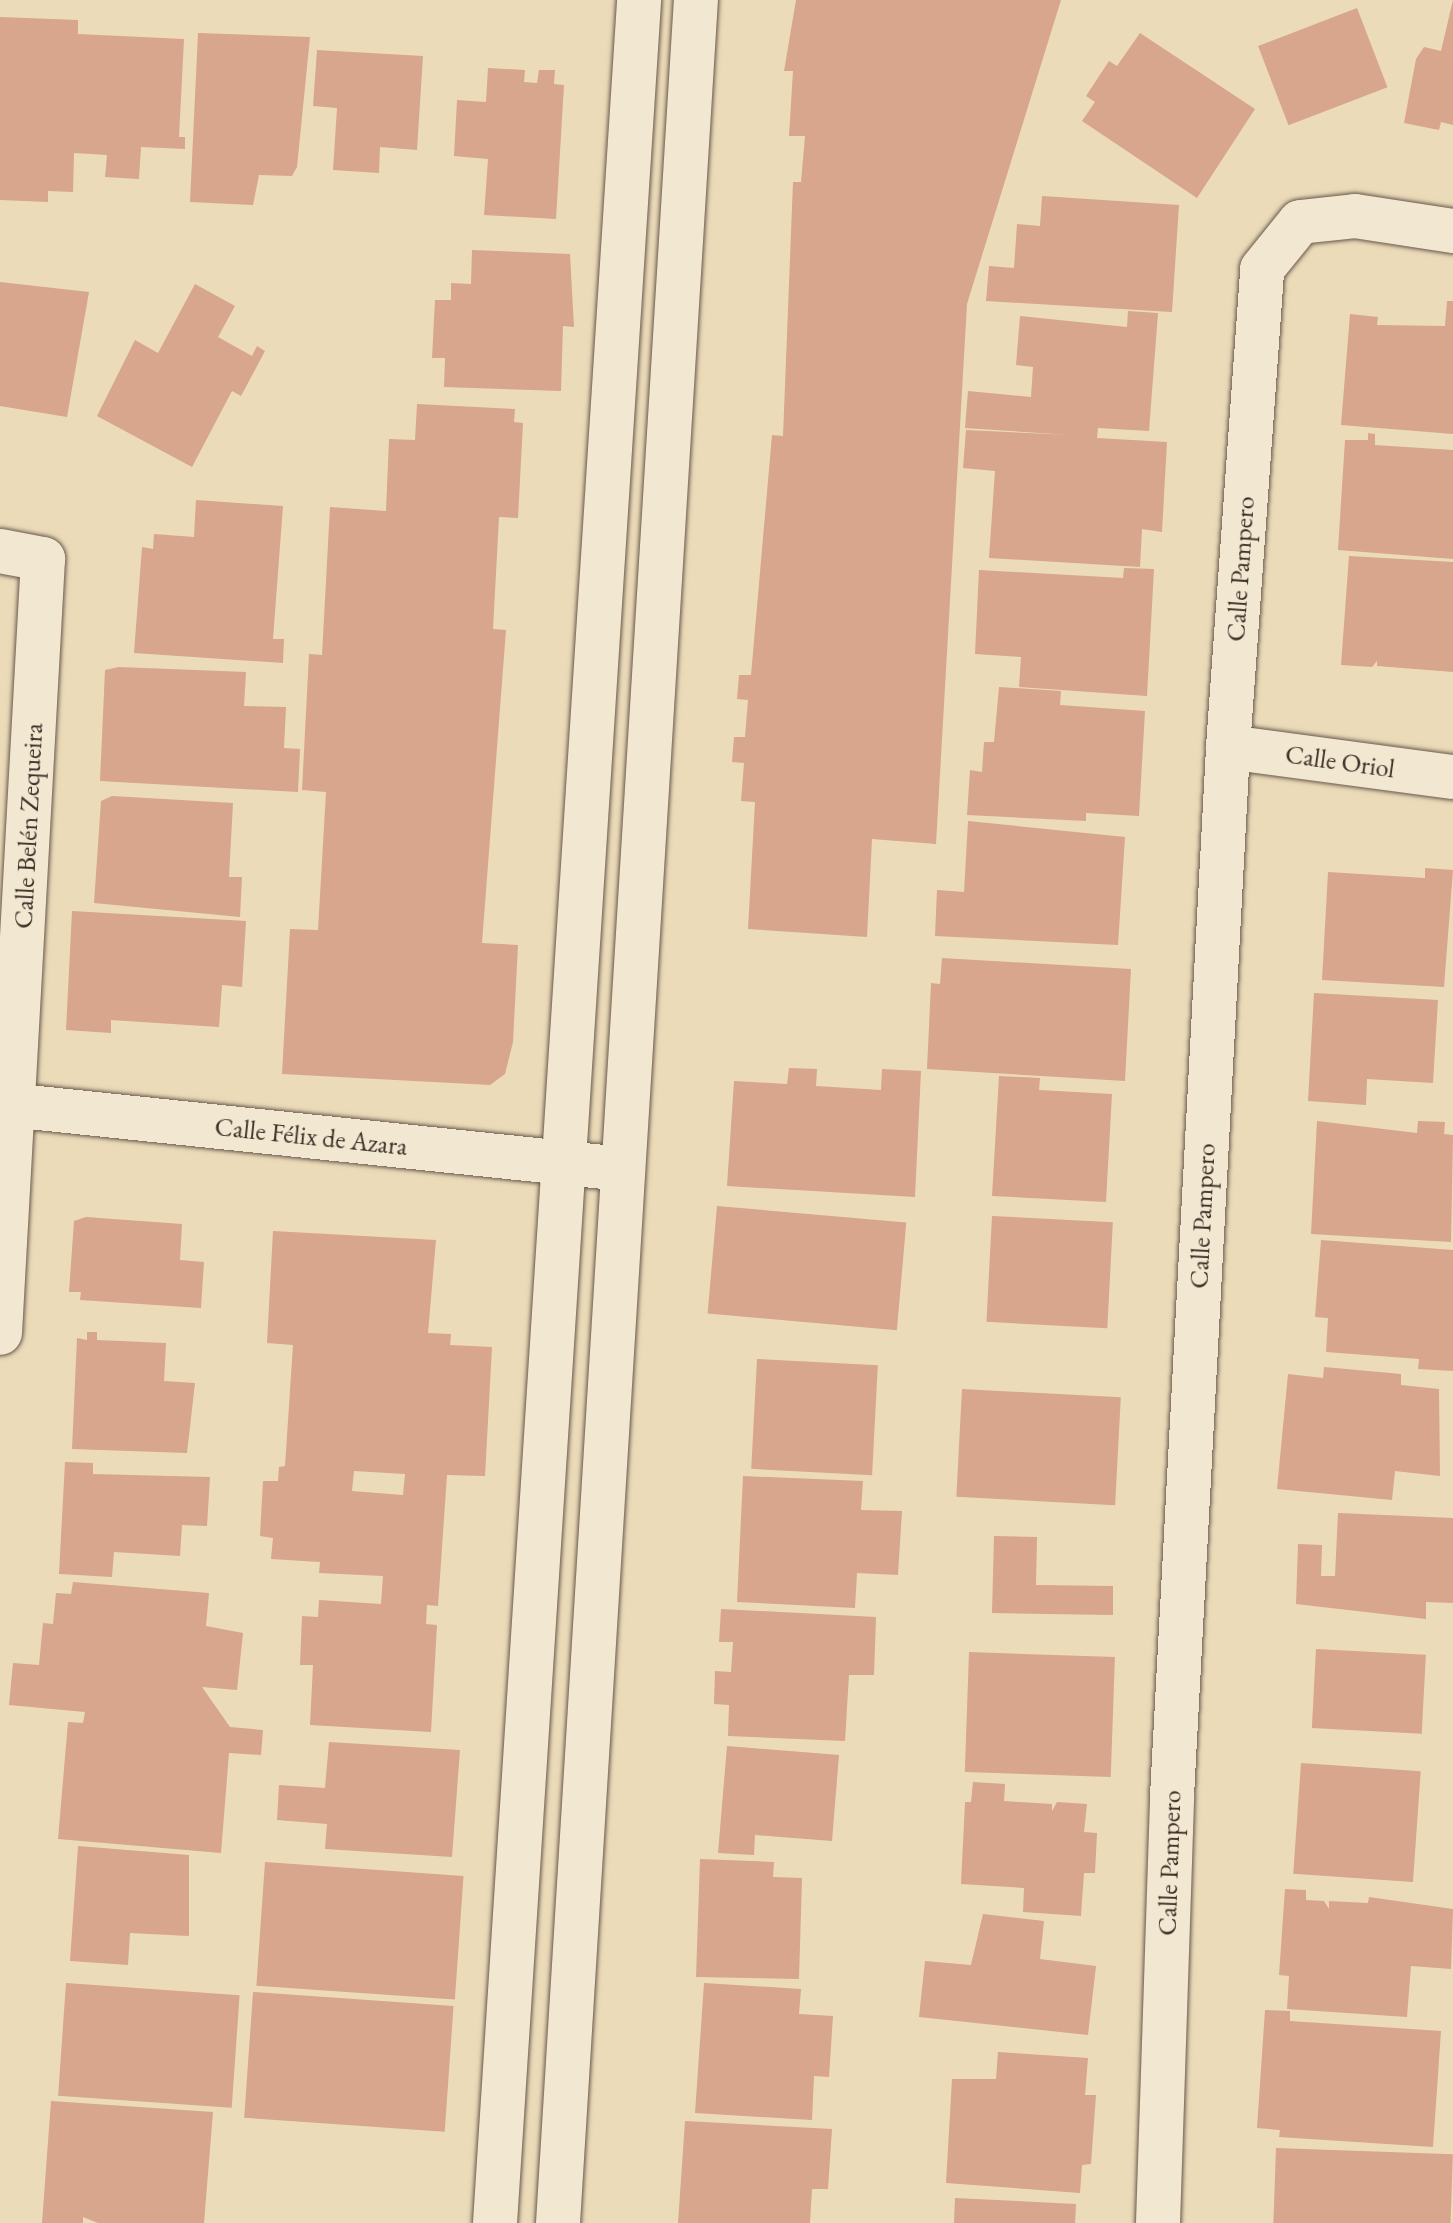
<!DOCTYPE html>
<html>
<head>
<meta charset="utf-8">
<style>
  body { margin:0 }
  #map { position:relative; width:1453px; height:2223px; overflow:hidden; background:#ebdbb9; font-family:"EB Garamond",serif }
  div>[style] { position:absolute }
  .building>* { inset:0; background:#d8a58d; transform-origin:0 0 }
  .roads { filter:drop-shadow(0 0 2px #69594b) drop-shadow(0 0 2px #69594b) }
  .street>* { height:44px; margin:-22px; padding:0 22px; transform-origin:22px; border-radius:22px; background:#f2e8d2 }
  .secondary>* { height:44px; margin:-22px; padding:0 22px; transform-origin:22px; border-radius:22px; background:#f2e8d2 }
  span { translate:-50% -50%; white-space:nowrap; text-align:center; line-height:1.15; -webkit-text-stroke:8px #f2e8d2; paint-order:stroke }
  .street-label { font-size:26px; color:#3e2e26 }
</style>
</head>
<body>
<div id="map">
  <div class="building">
    <i style="clip-path:polygon(796px 0,1061px 0,967px 304px,936px 844px,872px 839px,867px 937px,748px 929px,755px 802px,741px 801px,744px 763px,732px 762px,734px 737px,745px 737px,748px 700px,737px 699px,739px 675px,751px 675px,772px 435px,783px 436px,793px 182px,801px 182px,805px 136px,789px 136px,793px 71px,784px 71px)"></i>
    <i style="clip-path:polygon(1453px 0,1453px 125px,1441px 122px,1439px 130px,1404px 123px,1416px 59px,1424px 47px,1441px 51px)"></i>
    <i style="left:1357px;top:8px;width:85px;height:106px;rotate:69deg"></i>
    <i style="clip-path:polygon(0 17px,78px 20px,78px 34px,184px 39px,179px 137px,185px 137px,185px 149px,141px 147px,139px 179px,105px 177px,107px 155px,74px 153px,73px 192px,48px 191px,48px 202px,0 200px)"></i>
    <i style="clip-path:polygon(198px 33px,310px 37px,297px 167px,292px 176px,259px 175px,253px 205px,190px 202px)"></i>
    <i style="clip-path:polygon(1140px 33px,1255px 109px,1197px 198px,1082px 121px,1095px 102px,1086px 96px,1109px 61px,1117px 66px)"></i>
    <i style="clip-path:polygon(317px 50px,423px 56px,417px 150px,380px 147px,379px 173px,333px 170px,337px 108px,313px 106px)"></i>
    <i style="clip-path:polygon(488px 68px,525px 70px,524px 82px,537px 83px,539px 70px,555px 70px,554px 84px,564px 85px,556px 219px,484px 215px,488px 159px,454px 156px,457px 100px,486px 102px)"></i>
    <i style="clip-path:polygon(1042px 196px,1179px 205px,1172px 312px,986px 301px,989px 266px,1014px 268px,1017px 224px,1040px 226px)"></i>
    <i style="clip-path:polygon(472px 250px,570px 254px,574px 327px,563px 326px,561px 391px,444px 387px,445px 358px,432px 358px,435px 300px,451px 300px,451px 283px,471px 284px)"></i>
    <i style="clip-path:polygon(0 282px,89px 292px,67px 417px,0 406px)"></i>
    <i style="clip-path:polygon(195px 284px,235px 306px,218px 337px,252px 356px,257px 346px,265px 351px,241px 396px,232px 391px,192px 467px,97px 416px,135px 340px,158px 353px)"></i>
    <i style="clip-path:polygon(1447px 301px,1453px 301px,1453px 434px,1341px 425px,1350px 314px,1378px 317px,1377px 325px,1445px 326px)"></i>
    <i style="clip-path:polygon(1128px 311px,1158px 313px,1149px 431px,1098px 428px,1097px 438px,1167px 442px,1162px 532px,1142px 529px,1140px 567px,989px 558px,995px 471px,963px 468px,966px 430px,1070px 435px,965px 428px,968px 391px,1031px 397px,1033px 367px,1016px 365px,1020px 316px,1127px 327px)"></i>
    <i style="clip-path:polygon(417px 404px,515px 409px,514px 422px,523px 423px,518px 518px,499px 517px,493px 629px,506px 630px,482px 943px,518px 945px,513px 1042px,505px 1074px,490px 1085px,282px 1074px,290px 929px,318px 930px,326px 792px,302px 790px,309px 654px,322px 655px,330px 507px,386px 511px,389px 439px,415px 440px)"></i>
    <i style="clip-path:polygon(1368px 433px,1375px 434px,1375px 445px,1453px 450px,1453px 559px,1338px 550px,1345px 440px,1368px 440px)"></i>
    <i style="clip-path:polygon(196px 500px,283px 506px,273px 639px,284px 639px,283px 663px,134px 653px,142px 547px,153px 549px,154px 534px,194px 537px)"></i>
    <i style="clip-path:polygon(1349px 556px,1453px 562px,1453px 672px,1377px 666px,1377px 661px,1372px 667px,1341px 665px)"></i>
    <i style="clip-path:polygon(1124px 568px,1154px 569px,1147px 696px,1019px 687px,1021px 657px,975px 654px,979px 570px,1123px 578px)"></i>
    <i style="clip-path:polygon(119px 667px,246px 672px,244px 706px,286px 707px,284px 748px,300px 749px,298px 792px,100px 781px,105px 670px)"></i>
    <i style="clip-path:polygon(999px 687px,1061px 691px,1060px 705px,1145px 711px,1139px 816px,1086px 813px,1086px 821px,967px 815px,970px 770px,982px 772px,984px 742px,994px 742px)"></i>
    <i style="clip-path:polygon(112px 796px,233px 803px,229px 877px,242px 877px,240px 917px,94px 903px,101px 801px)"></i>
    <i style="clip-path:polygon(968px 821px,1125px 837px,1118px 945px,935px 936px,937px 890px,964px 892px)"></i>
    <i style="clip-path:polygon(1425px 868px,1453px 870px,1444px 987px,1322px 980px,1328px 872px,1425px 878px)"></i>
    <i style="clip-path:polygon(72px 911px,246px 921px,242px 987px,222px 985px,219px 1027px,111px 1020px,111px 1033px,66px 1030px)"></i>
    <i style="clip-path:polygon(942px 958px,1131px 969px,1125px 1081px,927px 1069px,931px 983px,940px 984px)"></i>
    <i style="clip-path:polygon(1314px 993px,1438px 1000px,1433px 1083px,1367px 1079px,1366px 1105px,1308px 1101px)"></i>
    <i style="clip-path:polygon(789px 1068px,817px 1069px,816px 1086px,881px 1090px,882px 1069px,921px 1071px,915px 1197px,727px 1186px,734px 1081px,787px 1084px)"></i>
    <i style="clip-path:polygon(999px 1076px,1040px 1078px,1039px 1090px,1112px 1094px,1106px 1202px,992px 1196px)"></i>
    <i style="clip-path:polygon(1317px 1121px,1417px 1133px,1418px 1121px,1445px 1122px,1444px 1134px,1453px 1135px,1451px 1242px,1311px 1234px)"></i>
    <i style="left:717px;top:1206px;width:190px;height:108px;rotate:5deg"></i>
    <i style="left:992px;top:1216px;width:121px;height:106px;rotate:3deg"></i>
    <i style="clip-path:polygon(86px 1217px,182px 1224px,180px 1260px,204px 1262px,201px 1308px,80px 1300px,81px 1292px,69px 1292px,74px 1221px)"></i>
    <i style="clip-path:polygon(evenodd,273px 1231px,436px 1240px,428px 1333px,451px 1334px,450px 1345px,492px 1347px,485px 1476px,447px 1475px,438px 1606px,427px 1605px,426px 1624px,437px 1625px,431px 1732px,310px 1725px,313px 1665px,300px 1665px,302px 1616px,318px 1617px,319px 1600px,381px 1604px,383px 1576px,319px 1573px,320px 1562px,271px 1559px,273px 1538px,260px 1536px,263px 1481px,278px 1481px,279px 1467px,285px 1466px,293px 1345px,267px 1343px,273px 1231px,354px 1471px,405px 1474px,403px 1495px,352px 1491px,354px 1471px)"></i>
    <i style="clip-path:polygon(1321px 1240px,1453px 1250px,1453px 1371px,1418px 1369px,1419px 1359px,1326px 1352px,1328px 1318px,1315px 1317px)"></i>
    <i style="clip-path:polygon(87px 1332px,97px 1332px,97px 1340px,166px 1343px,164px 1381px,195px 1383px,187px 1453px,72px 1449px,77px 1338px,87px 1340px)"></i>
    <i style="left:757px;top:1359px;width:121px;height:110px;rotate:3deg"></i>
    <i style="clip-path:polygon(1324px 1367px,1401px 1374px,1401px 1385px,1439px 1389px,1440px 1476px,1395px 1471px,1392px 1500px,1277px 1489px,1288px 1374px,1323px 1378px)"></i>
    <i style="left:962px;top:1389px;width:159px;height:108px;rotate:3deg"></i>
    <i style="clip-path:polygon(65px 1462px,93px 1463px,93px 1474px,210px 1477px,207px 1526px,182px 1525px,180px 1556px,114px 1552px,112px 1577px,59px 1574px)"></i>
    <i style="clip-path:polygon(743px 1476px,863px 1481px,861px 1510px,902px 1511px,898px 1575px,857px 1573px,855px 1608px,737px 1602px)"></i>
    <i style="clip-path:polygon(1338px 1513px,1453px 1518px,1453px 1603px,1426px 1602px,1426px 1619px,1296px 1604px,1298px 1544px,1322px 1545px,1321px 1576px,1335px 1576px)"></i>
    <i style="clip-path:polygon(994px 1536px,1037px 1537px,1036px 1585px,1113px 1586px,1113px 1615px,992px 1613px)"></i>
    <i style="clip-path:polygon(73px 1582px,209px 1593px,206px 1626px,243px 1633px,237px 1690px,202px 1687px,230px 1727px,263px 1730px,261px 1755px,229px 1753px,221px 1853px,58px 1839px,68px 1722px,83px 1723px,85px 1712px,9px 1705px,13px 1663px,39px 1665px,43px 1623px,53px 1624px,56px 1593px,71px 1594px)"></i>
    <i style="clip-path:polygon(721px 1609px,876px 1617px,874px 1675px,849px 1675px,845px 1741px,728px 1736px,729px 1705px,714px 1704px,715px 1671px,731px 1672px,733px 1642px,719px 1642px)"></i>
    <i style="left:1316px;top:1649px;width:110px;height:79px;rotate:3deg"></i>
    <i style="left:969px;top:1652px;width:146px;height:120px;rotate:2deg"></i>
    <i style="clip-path:polygon(329px 1742px,460px 1750px,452px 1857px,325px 1849px,327px 1824px,277px 1820px,279px 1785px,325px 1788px)"></i>
    <i style="clip-path:polygon(727px 1746px,839px 1755px,832px 1841px,755px 1835px,754px 1855px,718px 1853px)"></i>
    <i style="left:1301px;top:1763px;width:120px;height:111px;rotate:4deg"></i>
    <i style="clip-path:polygon(973px 1782px,1005px 1784px,1004px 1801px,1052px 1804px,1052px 1811px,1057px 1802px,1087px 1804px,1084px 1832px,1097px 1833px,1095px 1873px,1084px 1873px,1081px 1916px,1023px 1912px,1024px 1888px,961px 1884px,965px 1802px,971px 1802px)"></i>
    <i style="clip-path:polygon(78px 1846px,189px 1855px,189px 1936px,130px 1933px,128px 1965px,70px 1961px)"></i>
    <i style="clip-path:polygon(700px 1859px,774px 1862px,773px 1877px,802px 1878px,799px 1979px,696px 1977px)"></i>
    <i style="left:265px;top:1862px;width:199px;height:124px;rotate:4deg"></i>
    <i style="clip-path:polygon(1285px 1889px,1306px 1890px,1306px 1900px,1324px 1901px,1329px 1909px,1329px 1901px,1368px 1903px,1369px 1897px,1453px 1909px,1451px 1969px,1411px 1966px,1407px 2017px,1287px 2009px,1289px 1976px,1279px 1975px)"></i>
    <i style="clip-path:polygon(983px 1914px,1044px 1921px,1040px 1959px,1096px 1966px,1088px 2035px,919px 2017px,925px 1961px,971px 1965px)"></i>
    <i style="left:66px;top:1983px;width:174px;height:113px;rotate:4deg"></i>
    <i style="clip-path:polygon(704px 1983px,801px 1989px,799px 2014px,833px 2016px,829px 2077px,814px 2076px,812px 2120px,695px 2113px)"></i>
    <i style="left:253px;top:1992px;width:201px;height:126px;rotate:4deg"></i>
    <i style="clip-path:polygon(1265px 2010px,1290px 2011px,1290px 2021px,1441px 2031px,1433px 2147px,1279px 2137px,1280px 2130px,1257px 2128px)"></i>
    <i style="clip-path:polygon(998px 2052px,1088px 2058px,1085px 2095px,1096px 2095px,1091px 2164px,1082px 2165px,1080px 2193px,946px 2183px,952px 2079px,996px 2079px)"></i>
    <i style="clip-path:polygon(51px 2101px,213px 2112px,204px 2223px,98px 2223px,83px 2217px,83px 2223px,42px 2223px)"></i>
    <i style="clip-path:polygon(685px 2121px,832px 2129px,828px 2189px,812px 2189px,810px 2223px,678px 2223px)"></i>
    <i style="left:1276px;top:2148px;width:177px;height:75px;rotate:2deg"></i>
    <i style="clip-path:polygon(955px 2198px,1076px 2204px,1075px 2223px,954px 2223px)"></i>
  </div>
  <div class="roads">
    <div class="street">
      <i style="left:0;top:551px;width:44px;rotate:10.5deg"></i>
      <i style="left:43px;top:559px;width:775px;rotate:93.18deg"></i>
      <i style="left:1228px;top:747px;width:227px;rotate:7.6deg"></i>
      <i style="left:0;top:1104px;width:626px;rotate:5.96deg"></i>
      <i style="left:1158px;top:2223px;width:427px;rotate:-88.1deg"></i>
      <i style="left:1172px;top:1796px;width:1050px;rotate:-86.94deg"></i>
      <i style="left:1228px;top:747px;width:479px;rotate:-85.9deg"></i>
      <i style="left:1262px;top:269px;width:60px;rotate:-51deg"></i>
      <i style="left:1300px;top:222px;width:55px;rotate:-6.2deg"></i>
      <i style="left:1355px;top:216px;width:99px;rotate:8.7deg"></i>
    </div>
    <div class="secondary">
      <i style="left:495px;top:2223px;width:2228px;rotate:-86.29deg"></i>
      <i style="left:558px;top:2223px;width:2227px;rotate:-86.45deg"></i>
    </div>
  </div>
  <div class="street-label">
    <span style="left:1241px;top:569px;rotate:-86deg">Calle Pampero</span>
    <span style="left:1340px;top:762px;rotate:8deg">Calle Oriol</span>
    <span style="left:29px;top:826px;rotate:-87deg">Calle Belén Zequeira</span>
    <span style="left:311px;top:1137px;rotate:6deg">Calle Félix de Azara</span>
    <span style="left:1203px;top:1216px;rotate:-87deg">Calle Pampero</span>
    <span style="left:1170px;top:1863px;rotate:-88deg">Calle Pampero</span>
  </div>
</div>
</body>
</html>
